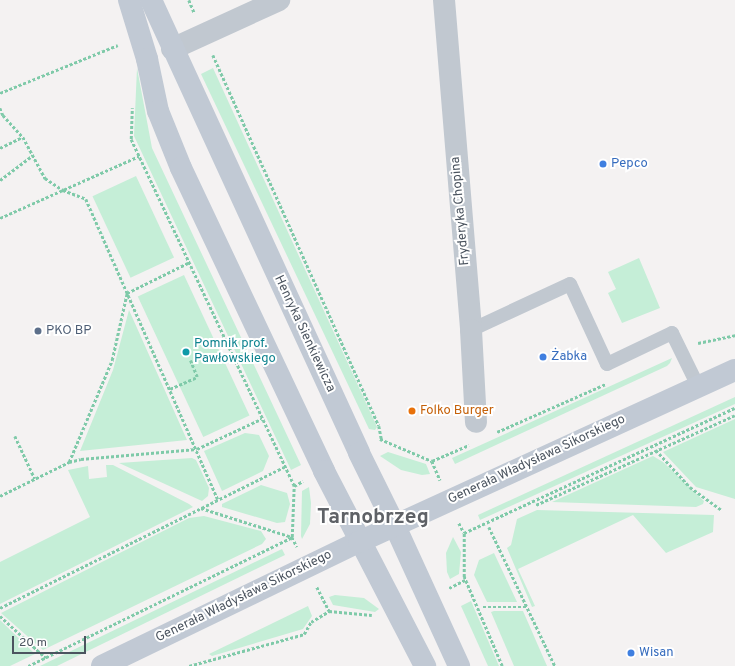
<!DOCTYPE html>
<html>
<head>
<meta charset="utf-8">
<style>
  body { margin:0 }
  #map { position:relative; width:735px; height:666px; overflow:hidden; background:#f4f2f2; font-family:Overpass,sans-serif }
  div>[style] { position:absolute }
  .green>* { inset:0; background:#c5eed7; transform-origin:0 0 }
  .path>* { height:2.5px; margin-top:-1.25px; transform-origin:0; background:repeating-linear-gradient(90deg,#7fcaa9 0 3px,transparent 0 5px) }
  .lane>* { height:14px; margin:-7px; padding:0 7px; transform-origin:7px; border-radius:7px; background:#c1c8d0 }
  .street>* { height:22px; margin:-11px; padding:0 11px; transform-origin:11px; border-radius:11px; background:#c1c8d0 }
  .secondary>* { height:22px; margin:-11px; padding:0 11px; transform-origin:11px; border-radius:11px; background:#c1c9d4 }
  .dots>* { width:11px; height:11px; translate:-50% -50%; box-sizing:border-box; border:2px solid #fff; border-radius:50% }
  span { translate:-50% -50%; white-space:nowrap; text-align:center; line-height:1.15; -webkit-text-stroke:4px #fff; paint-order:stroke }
  .shop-label { font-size:13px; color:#366cbe }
  .left { translate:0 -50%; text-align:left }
  .street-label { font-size:13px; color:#4b545f }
  .service-label { font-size:13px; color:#4e5e75 }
  .culture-label { font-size:13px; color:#0d838f }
  .food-label { font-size:13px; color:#c56008 }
  .town-label { font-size:21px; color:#5f6267; font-weight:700 }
  .scale { position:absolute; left:12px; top:636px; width:74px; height:18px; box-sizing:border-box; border:2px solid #4b545f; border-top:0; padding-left:5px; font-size:12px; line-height:14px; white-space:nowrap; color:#4b545f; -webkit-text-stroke:3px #fff; paint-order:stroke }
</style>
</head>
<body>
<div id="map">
  <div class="green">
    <i style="clip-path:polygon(137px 68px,152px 148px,301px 465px,291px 470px,134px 136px)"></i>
    <i style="clip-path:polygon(213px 68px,377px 427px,375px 430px,369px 429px,201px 74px)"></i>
    <i style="left:136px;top:176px;width:90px;height:48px;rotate:65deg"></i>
    <i style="clip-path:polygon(639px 258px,660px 308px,622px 323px,608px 293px,616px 289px,608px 272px)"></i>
    <i style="left:184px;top:275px;width:155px;height:51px;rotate:65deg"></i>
    <i style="clip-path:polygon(129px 310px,187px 440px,80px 451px,113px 370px)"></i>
    <i style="clip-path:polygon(672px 358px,670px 363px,667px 366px,455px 464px,452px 458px)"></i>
    <i style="clip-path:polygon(735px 397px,735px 404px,480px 520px,478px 515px)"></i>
    <i style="clip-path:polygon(735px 419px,735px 499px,696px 487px,663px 452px)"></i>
    <i style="clip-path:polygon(245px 433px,259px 435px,269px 456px,263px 471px,222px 491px,204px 451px)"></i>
    <i style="clip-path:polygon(388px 452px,426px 464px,430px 474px,422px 475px,401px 470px,380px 456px)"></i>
    <i style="clip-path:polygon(653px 456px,663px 462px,704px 501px,703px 504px,696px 507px,552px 502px)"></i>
    <i style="clip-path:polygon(192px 458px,196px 460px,209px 488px,208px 496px,202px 501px,119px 463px)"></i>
    <i style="clip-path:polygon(106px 465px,113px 465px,189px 504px,193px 507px,0 604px,0 562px,90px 517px,68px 470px,88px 466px,89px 479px,107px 477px)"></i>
    <i style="clip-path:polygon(261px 485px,287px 493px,290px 504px,285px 522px,277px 523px,222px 507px,222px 504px)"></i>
    <i style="clip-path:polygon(309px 487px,311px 503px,310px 524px,302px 539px,301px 536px,302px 491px)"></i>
    <i style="clip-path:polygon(537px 510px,714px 515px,713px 532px,666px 553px,633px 515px,518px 569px,535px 606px,532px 607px,507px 548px,511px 545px,517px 519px)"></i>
    <i style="clip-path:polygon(204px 516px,261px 531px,266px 539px,262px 544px,43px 650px,1px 613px,189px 518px)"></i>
    <i style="clip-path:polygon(453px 537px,461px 552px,459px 574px,450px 579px,447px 572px,446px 553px)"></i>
    <i style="clip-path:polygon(282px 549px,285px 555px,57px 666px,40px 666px)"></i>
    <i style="clip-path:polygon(494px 553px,517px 602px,487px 602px,474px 575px,479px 560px)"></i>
    <i style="clip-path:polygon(335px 595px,364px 598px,379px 609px,375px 612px,333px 605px,329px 597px)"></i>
    <i style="clip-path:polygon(471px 601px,499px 666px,488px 666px,461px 606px)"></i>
    <i style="clip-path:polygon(308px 606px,312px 616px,303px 629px,212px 656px,209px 654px)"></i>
    <i style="clip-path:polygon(494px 611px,523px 611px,547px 666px,514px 666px,491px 612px)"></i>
    <i style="clip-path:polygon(0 620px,35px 654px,10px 666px,0 666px)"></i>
  </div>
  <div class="path">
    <i style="left:189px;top:0;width:13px;rotate:67deg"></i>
    <i style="left:213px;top:55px;width:406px;rotate:65.9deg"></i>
    <i style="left:379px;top:426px;width:15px;rotate:79deg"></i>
    <i style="left:0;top:93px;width:127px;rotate:-22.1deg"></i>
    <i style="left:0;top:108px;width:8px;rotate:67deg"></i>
    <i style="left:3px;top:115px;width:30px;rotate:48deg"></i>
    <i style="left:23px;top:137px;width:47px;rotate:61.8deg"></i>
    <i style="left:45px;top:178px;width:22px;rotate:34deg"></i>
    <i style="left:63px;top:190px;width:25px;rotate:21deg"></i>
    <i style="left:86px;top:199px;width:328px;rotate:66.3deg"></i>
    <i style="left:0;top:148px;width:25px;rotate:-26deg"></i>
    <i style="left:0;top:180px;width:41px;rotate:-37.1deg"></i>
    <i style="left:0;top:218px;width:152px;rotate:-24deg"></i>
    <i style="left:127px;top:293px;width:68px;rotate:-26.2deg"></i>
    <i style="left:698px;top:343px;width:38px;rotate:-12deg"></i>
    <i style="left:170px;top:389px;width:30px;rotate:-24deg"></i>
    <i style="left:197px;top:377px;width:18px;rotate:-112deg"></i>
    <i style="left:497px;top:432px;width:119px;rotate:-23.8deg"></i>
    <i style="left:15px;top:436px;width:47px;rotate:65.1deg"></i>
    <i style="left:380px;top:439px;width:56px;rotate:22.9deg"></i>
    <i style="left:432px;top:461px;width:40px;rotate:-23.4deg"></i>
    <i style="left:656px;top:450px;width:50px;rotate:47.4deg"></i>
    <i style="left:690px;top:487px;width:39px;rotate:36deg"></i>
    <i style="left:432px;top:461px;width:21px;rotate:67deg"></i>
    <i style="left:69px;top:462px;width:111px;rotate:-67.1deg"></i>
    <i style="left:112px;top:360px;width:69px;rotate:-77.4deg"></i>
    <i style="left:294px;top:486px;width:10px;rotate:-29deg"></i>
    <i style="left:0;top:496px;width:77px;rotate:-26.2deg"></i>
    <i style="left:69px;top:462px;width:12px;rotate:-14deg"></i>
    <i style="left:81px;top:459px;width:116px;rotate:-4.9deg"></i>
    <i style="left:197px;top:449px;width:71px;rotate:-25.1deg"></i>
    <i style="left:536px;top:505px;width:218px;rotate:-24.3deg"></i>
    <i style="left:201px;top:508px;width:96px;rotate:17.7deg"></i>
    <i style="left:292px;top:537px;width:11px;rotate:63deg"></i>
    <i style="left:459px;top:523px;width:11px;rotate:63deg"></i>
    <i style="left:489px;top:527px;width:154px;rotate:64.6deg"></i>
    <i style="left:317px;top:587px;width:27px;rotate:63deg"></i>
    <i style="left:449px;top:588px;width:18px;rotate:-27deg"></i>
    <i style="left:483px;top:607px;width:45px"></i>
    <i style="left:0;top:608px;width:317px;rotate:-26.4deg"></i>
    <i style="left:0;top:616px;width:62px;rotate:42.4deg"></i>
    <i style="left:28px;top:666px;width:294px;rotate:-26deg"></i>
    <i style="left:292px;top:537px;width:51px;rotate:-87.8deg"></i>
    <i style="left:294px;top:486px;width:383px;rotate:-115.2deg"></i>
    <i style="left:131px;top:139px;width:31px;rotate:-88deg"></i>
    <i style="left:189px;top:666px;width:119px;rotate:-15.5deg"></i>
    <i style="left:304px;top:634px;width:14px;rotate:-60deg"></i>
    <i style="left:311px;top:622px;width:21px;rotate:-31deg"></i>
    <i style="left:329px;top:611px;width:43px;rotate:5.3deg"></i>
    <i style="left:502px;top:666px;width:97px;rotate:-113.1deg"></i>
    <i style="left:464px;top:577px;width:44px;rotate:-90deg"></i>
    <i style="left:464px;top:533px;width:298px;rotate:-24.8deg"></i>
  </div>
  <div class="lane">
    <i style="left:471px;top:330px;width:109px;rotate:-24.9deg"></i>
    <i style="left:570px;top:284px;width:88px;rotate:65.2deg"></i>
    <i style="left:607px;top:364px;width:72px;rotate:-25.5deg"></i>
    <i style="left:672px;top:333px;width:59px;rotate:63.9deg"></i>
  </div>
  <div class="street">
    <i style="left:444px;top:0;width:331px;rotate:85.3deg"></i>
    <i style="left:471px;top:330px;width:92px;rotate:86.9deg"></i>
    <i style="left:172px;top:49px;width:118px;rotate:-24.6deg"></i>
  </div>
  <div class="secondary">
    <i style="left:129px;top:0;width:62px;rotate:73deg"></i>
    <i style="left:147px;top:59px;width:53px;rotate:78.1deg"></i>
    <i style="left:158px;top:111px;width:61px;rotate:68deg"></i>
    <i style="left:181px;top:168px;width:335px;rotate:64.7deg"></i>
    <i style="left:324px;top:471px;width:220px;rotate:62.6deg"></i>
    <i style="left:151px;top:0;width:498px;rotate:65.3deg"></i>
    <i style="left:359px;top:453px;width:81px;rotate:63.7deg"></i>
    <i style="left:395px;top:526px;width:154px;rotate:65.4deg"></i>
    <i style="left:102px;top:666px;width:285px;rotate:-25.8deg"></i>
    <i style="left:359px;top:542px;width:413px;rotate:-24.6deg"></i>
  </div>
  <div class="dots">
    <i style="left:603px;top:164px;background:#3f7fe0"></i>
    <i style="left:38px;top:331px;background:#5c6f8a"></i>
    <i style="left:186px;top:352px;background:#0f9aa8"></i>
    <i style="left:543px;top:357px;background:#3f7fe0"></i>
    <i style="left:412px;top:411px;background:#e8710a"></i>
    <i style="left:631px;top:653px;background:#3f7fe0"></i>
  </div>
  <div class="shop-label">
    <span class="left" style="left:611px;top:164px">Pepco</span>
    <span class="left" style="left:551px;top:357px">Żabka</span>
    <span class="left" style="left:639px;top:653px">Wisan</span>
  </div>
  <div class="street-label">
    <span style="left:461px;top:211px;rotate:-95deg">Fryderyka Chopina</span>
    <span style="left:304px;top:334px;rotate:65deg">Henryka Sienkiewicza</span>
    <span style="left:537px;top:460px;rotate:-25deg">Generała Władysława Sikorskiego</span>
    <span style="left:244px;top:597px;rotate:-26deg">Generała Władysława Sikorskiego</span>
  </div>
  <div class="service-label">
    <span class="left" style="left:46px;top:331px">PKO BP</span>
  </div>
  <div class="culture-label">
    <span class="left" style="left:194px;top:352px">Pomnik prof.<br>Pawłowskiego</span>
  </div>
  <div class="food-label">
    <span class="left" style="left:420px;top:411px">Folko Burger</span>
  </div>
  <div class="town-label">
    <span style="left:373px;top:518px">Tarnobrzeg</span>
  </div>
  <div class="scale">20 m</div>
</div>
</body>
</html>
